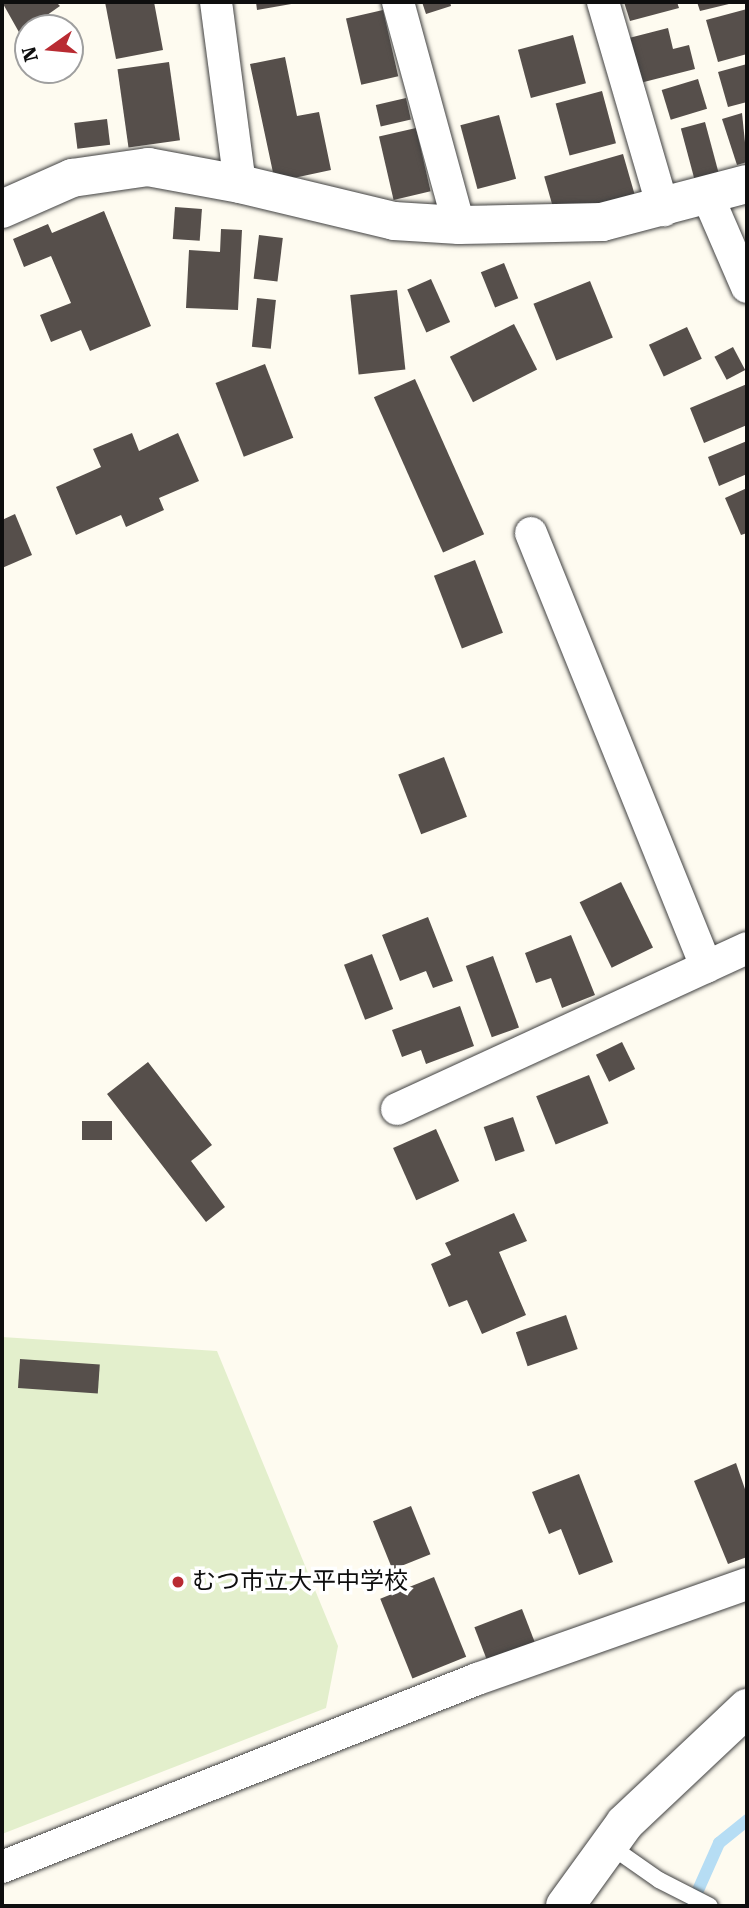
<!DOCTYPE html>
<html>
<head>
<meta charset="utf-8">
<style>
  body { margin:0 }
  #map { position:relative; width:749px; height:1908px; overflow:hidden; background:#fefbf0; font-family:"Roboto Serif","Noto Sans JP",serif }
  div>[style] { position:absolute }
  .pitch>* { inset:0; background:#e3efcc }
  .stream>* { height:12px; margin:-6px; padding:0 6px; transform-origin:6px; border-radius:6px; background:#b6ddf4 }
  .building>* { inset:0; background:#564f4b; transform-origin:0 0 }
  .roads { filter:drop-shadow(0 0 2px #414141) drop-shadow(0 0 2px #414141) }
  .service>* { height:16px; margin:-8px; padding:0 8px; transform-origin:8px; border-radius:8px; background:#fff }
  .minor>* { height:32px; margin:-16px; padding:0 16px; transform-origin:16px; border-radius:16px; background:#fff }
  .tertiary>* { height:38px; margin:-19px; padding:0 19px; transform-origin:19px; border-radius:19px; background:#fff }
  .dots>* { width:19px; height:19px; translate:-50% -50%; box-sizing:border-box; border:4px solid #fff; border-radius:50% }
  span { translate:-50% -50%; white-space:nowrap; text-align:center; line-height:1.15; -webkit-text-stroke:7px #fff; paint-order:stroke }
  .poi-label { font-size:24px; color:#0e0e0e }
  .left { translate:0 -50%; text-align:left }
  .frame { position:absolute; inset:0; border:4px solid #0e0e0e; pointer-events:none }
  .north { position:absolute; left:14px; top:14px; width:70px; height:70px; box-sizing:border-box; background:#fff; border:2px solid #9f9f9f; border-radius:50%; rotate:255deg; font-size:19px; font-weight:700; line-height:28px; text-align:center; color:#0e0e0e }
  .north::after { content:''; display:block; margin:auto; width:24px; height:32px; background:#b92b32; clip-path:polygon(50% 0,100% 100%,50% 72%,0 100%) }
</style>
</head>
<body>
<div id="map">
  <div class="pitch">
    <i style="clip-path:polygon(2px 1337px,217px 1351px,338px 1646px,326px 1708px,2px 1834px)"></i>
  </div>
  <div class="stream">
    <i style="left:691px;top:1906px;width:69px;rotate:-66deg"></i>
    <i style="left:719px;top:1843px;width:36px;rotate:-39deg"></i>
  </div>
  <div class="building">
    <i style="clip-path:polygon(2px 2px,56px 2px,60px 6px,20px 34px)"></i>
    <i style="clip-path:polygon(105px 2px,154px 2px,163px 50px,116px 59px)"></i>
    <i style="clip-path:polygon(256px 2px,297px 2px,297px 3px,257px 10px)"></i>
    <i style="clip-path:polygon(422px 2px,450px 2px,451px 6px,426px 14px)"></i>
    <i style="clip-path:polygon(624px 2px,677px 2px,679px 8px,630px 21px)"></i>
    <i style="clip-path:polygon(697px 2px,733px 2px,733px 3px,700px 11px)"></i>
    <i style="clip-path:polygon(747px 9px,747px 54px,718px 62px,706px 20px)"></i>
    <i style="left:383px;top:10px;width:68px;height:38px;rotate:77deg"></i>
    <i style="clip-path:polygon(668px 28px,673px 49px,689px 45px,695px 69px,640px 83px,629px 38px)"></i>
    <i style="left:573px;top:35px;width:50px;height:57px;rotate:75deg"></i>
    <i style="clip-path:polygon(285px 57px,297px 116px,319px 112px,331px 170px,275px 182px,250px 64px)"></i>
    <i style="left:169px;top:62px;width:79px;height:52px;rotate:82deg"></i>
    <i style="clip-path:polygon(747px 64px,747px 102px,728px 107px,718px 72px)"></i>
    <i style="left:698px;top:79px;width:31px;height:38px;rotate:73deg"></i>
    <i style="left:602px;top:91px;width:54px;height:48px;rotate:75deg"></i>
    <i style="left:406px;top:98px;width:22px;height:31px;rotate:77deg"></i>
    <i style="clip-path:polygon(742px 113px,747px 162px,737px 165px,722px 119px)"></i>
    <i style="left:499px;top:115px;width:66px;height:40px;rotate:75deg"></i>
    <i style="left:107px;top:119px;width:26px;height:33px;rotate:83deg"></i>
    <i style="left:705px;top:122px;width:52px;height:25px;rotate:75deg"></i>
    <i style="left:416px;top:128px;width:65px;height:38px;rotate:77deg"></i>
    <i style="left:623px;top:154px;width:43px;height:82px;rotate:74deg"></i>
    <i style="left:175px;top:207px;width:27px;height:32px;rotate:4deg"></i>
    <i style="clip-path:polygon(104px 211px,151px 326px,90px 351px,81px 330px,51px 342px,40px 315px,71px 303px,51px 256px,24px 267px,13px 239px,48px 224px,52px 233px)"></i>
    <i style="clip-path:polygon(221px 229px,242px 230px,238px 310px,186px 308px,189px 250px,220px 252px)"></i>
    <i style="left:259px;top:235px;width:24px;height:44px;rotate:7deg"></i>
    <i style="left:504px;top:263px;width:38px;height:25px;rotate:68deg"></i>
    <i style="left:431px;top:279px;width:47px;height:26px;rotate:66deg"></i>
    <i style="left:590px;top:281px;width:61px;height:61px;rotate:68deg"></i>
    <i style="left:397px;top:290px;width:80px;height:47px;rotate:84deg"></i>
    <i style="left:257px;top:298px;width:19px;height:49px;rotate:6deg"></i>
    <i style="left:514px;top:324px;width:51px;height:72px;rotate:63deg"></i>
    <i style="left:687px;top:327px;width:35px;height:42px;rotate:65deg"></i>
    <i style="left:733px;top:347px;width:26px;height:21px;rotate:62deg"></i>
    <i style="left:265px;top:364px;width:79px;height:53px;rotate:69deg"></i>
    <i style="left:415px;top:379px;width:170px;height:45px;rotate:66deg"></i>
    <i style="clip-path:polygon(747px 384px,747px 425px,704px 443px,690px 408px)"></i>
    <i style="clip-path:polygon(132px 433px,139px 451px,178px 433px,199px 481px,159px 498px,164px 510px,126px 527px,121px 515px,76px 535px,56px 487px,101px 467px,93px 449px)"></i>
    <i style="clip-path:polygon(747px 441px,747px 474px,719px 486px,708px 457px)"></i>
    <i style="clip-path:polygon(747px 488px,747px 533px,741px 535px,725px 498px)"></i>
    <i style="clip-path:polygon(15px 514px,32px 555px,2px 568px,2px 520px)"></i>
    <i style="left:475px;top:560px;width:78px;height:44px;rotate:69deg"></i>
    <i style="left:444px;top:757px;width:64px;height:49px;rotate:69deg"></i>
    <i style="left:621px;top:882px;width:73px;height:46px;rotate:64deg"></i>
    <i style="clip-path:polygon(428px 917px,453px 981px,433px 988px,426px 971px,400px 981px,382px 935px)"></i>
    <i style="clip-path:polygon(571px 935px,595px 995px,562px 1008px,551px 978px,536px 983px,525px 953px)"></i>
    <i style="left:372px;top:954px;width:59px;height:30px;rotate:69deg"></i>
    <i style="left:493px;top:956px;width:76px;height:29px;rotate:70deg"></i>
    <i style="clip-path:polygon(460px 1006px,474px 1046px,426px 1064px,421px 1050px,402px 1057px,392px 1030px)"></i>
    <i style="left:622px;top:1042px;width:30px;height:29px;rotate:64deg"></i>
    <i style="clip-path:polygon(148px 1062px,212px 1145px,191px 1161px,225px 1207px,206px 1222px,107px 1094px)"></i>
    <i style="left:589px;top:1075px;width:52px;height:57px;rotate:68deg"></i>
    <i style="left:513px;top:1117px;width:36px;height:31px;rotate:71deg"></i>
    <i style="left:82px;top:1121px;width:30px;height:19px"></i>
    <i style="left:436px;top:1129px;width:57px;height:47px;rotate:66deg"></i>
    <i style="clip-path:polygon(514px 1213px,527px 1241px,499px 1252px,526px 1315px,482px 1334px,467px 1300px,449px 1307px,431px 1264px,451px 1255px,445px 1243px)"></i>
    <i style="left:566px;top:1315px;width:36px;height:53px;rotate:71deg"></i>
    <i style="left:20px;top:1359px;width:80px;height:29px;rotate:4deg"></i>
    <i style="clip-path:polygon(736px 1463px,747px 1495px,747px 1557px,728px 1564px,694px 1481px)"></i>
    <i style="clip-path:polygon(579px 1474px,613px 1562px,579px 1575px,561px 1529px,549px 1534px,532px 1492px)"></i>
    <i style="left:411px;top:1506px;width:52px;height:41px;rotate:68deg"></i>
    <i style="left:434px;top:1577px;width:86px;height:58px;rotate:68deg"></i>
    <i style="left:522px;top:1609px;width:36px;height:51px;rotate:69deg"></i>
  </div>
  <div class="roads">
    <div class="service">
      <i style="left:609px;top:1845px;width:61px;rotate:35deg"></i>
      <i style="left:659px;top:1880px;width:57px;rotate:27deg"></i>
    </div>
    <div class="minor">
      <i style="left:216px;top:2px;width:184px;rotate:82.5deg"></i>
      <i style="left:398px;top:2px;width:231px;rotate:74.7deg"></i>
      <i style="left:603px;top:2px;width:217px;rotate:73.7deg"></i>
      <i style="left:708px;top:197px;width:98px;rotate:66.6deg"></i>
      <i style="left:531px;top:533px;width:468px;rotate:68deg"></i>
      <i style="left:397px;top:1109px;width:385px;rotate:-24.7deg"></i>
      <i style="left:2px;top:1867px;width:511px;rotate:-21.59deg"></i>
      <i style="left:477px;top:1679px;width:286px;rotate:-19.4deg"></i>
    </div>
    <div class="tertiary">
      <i style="left:2px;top:209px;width:77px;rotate:-23.9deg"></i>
      <i style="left:72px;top:178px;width:77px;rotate:-8.2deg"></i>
      <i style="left:148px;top:167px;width:94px;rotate:10.5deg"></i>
      <i style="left:240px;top:184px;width:158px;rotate:13.5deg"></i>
      <i style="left:394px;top:221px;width:65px;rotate:3.5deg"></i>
      <i style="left:459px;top:225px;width:143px;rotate:-1.2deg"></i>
      <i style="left:602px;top:222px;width:150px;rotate:-14.7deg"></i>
      <i style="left:565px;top:1906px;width:102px;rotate:-54.1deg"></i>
      <i style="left:625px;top:1823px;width:168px;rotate:-43.3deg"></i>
    </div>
  </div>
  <div class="dots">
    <i style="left:178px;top:1582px;background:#b92b32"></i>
  </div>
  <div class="poi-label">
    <span class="left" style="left:192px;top:1582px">むつ市立大平中学校</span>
  </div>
  <div class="frame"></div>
  <div class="north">N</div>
</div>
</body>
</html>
